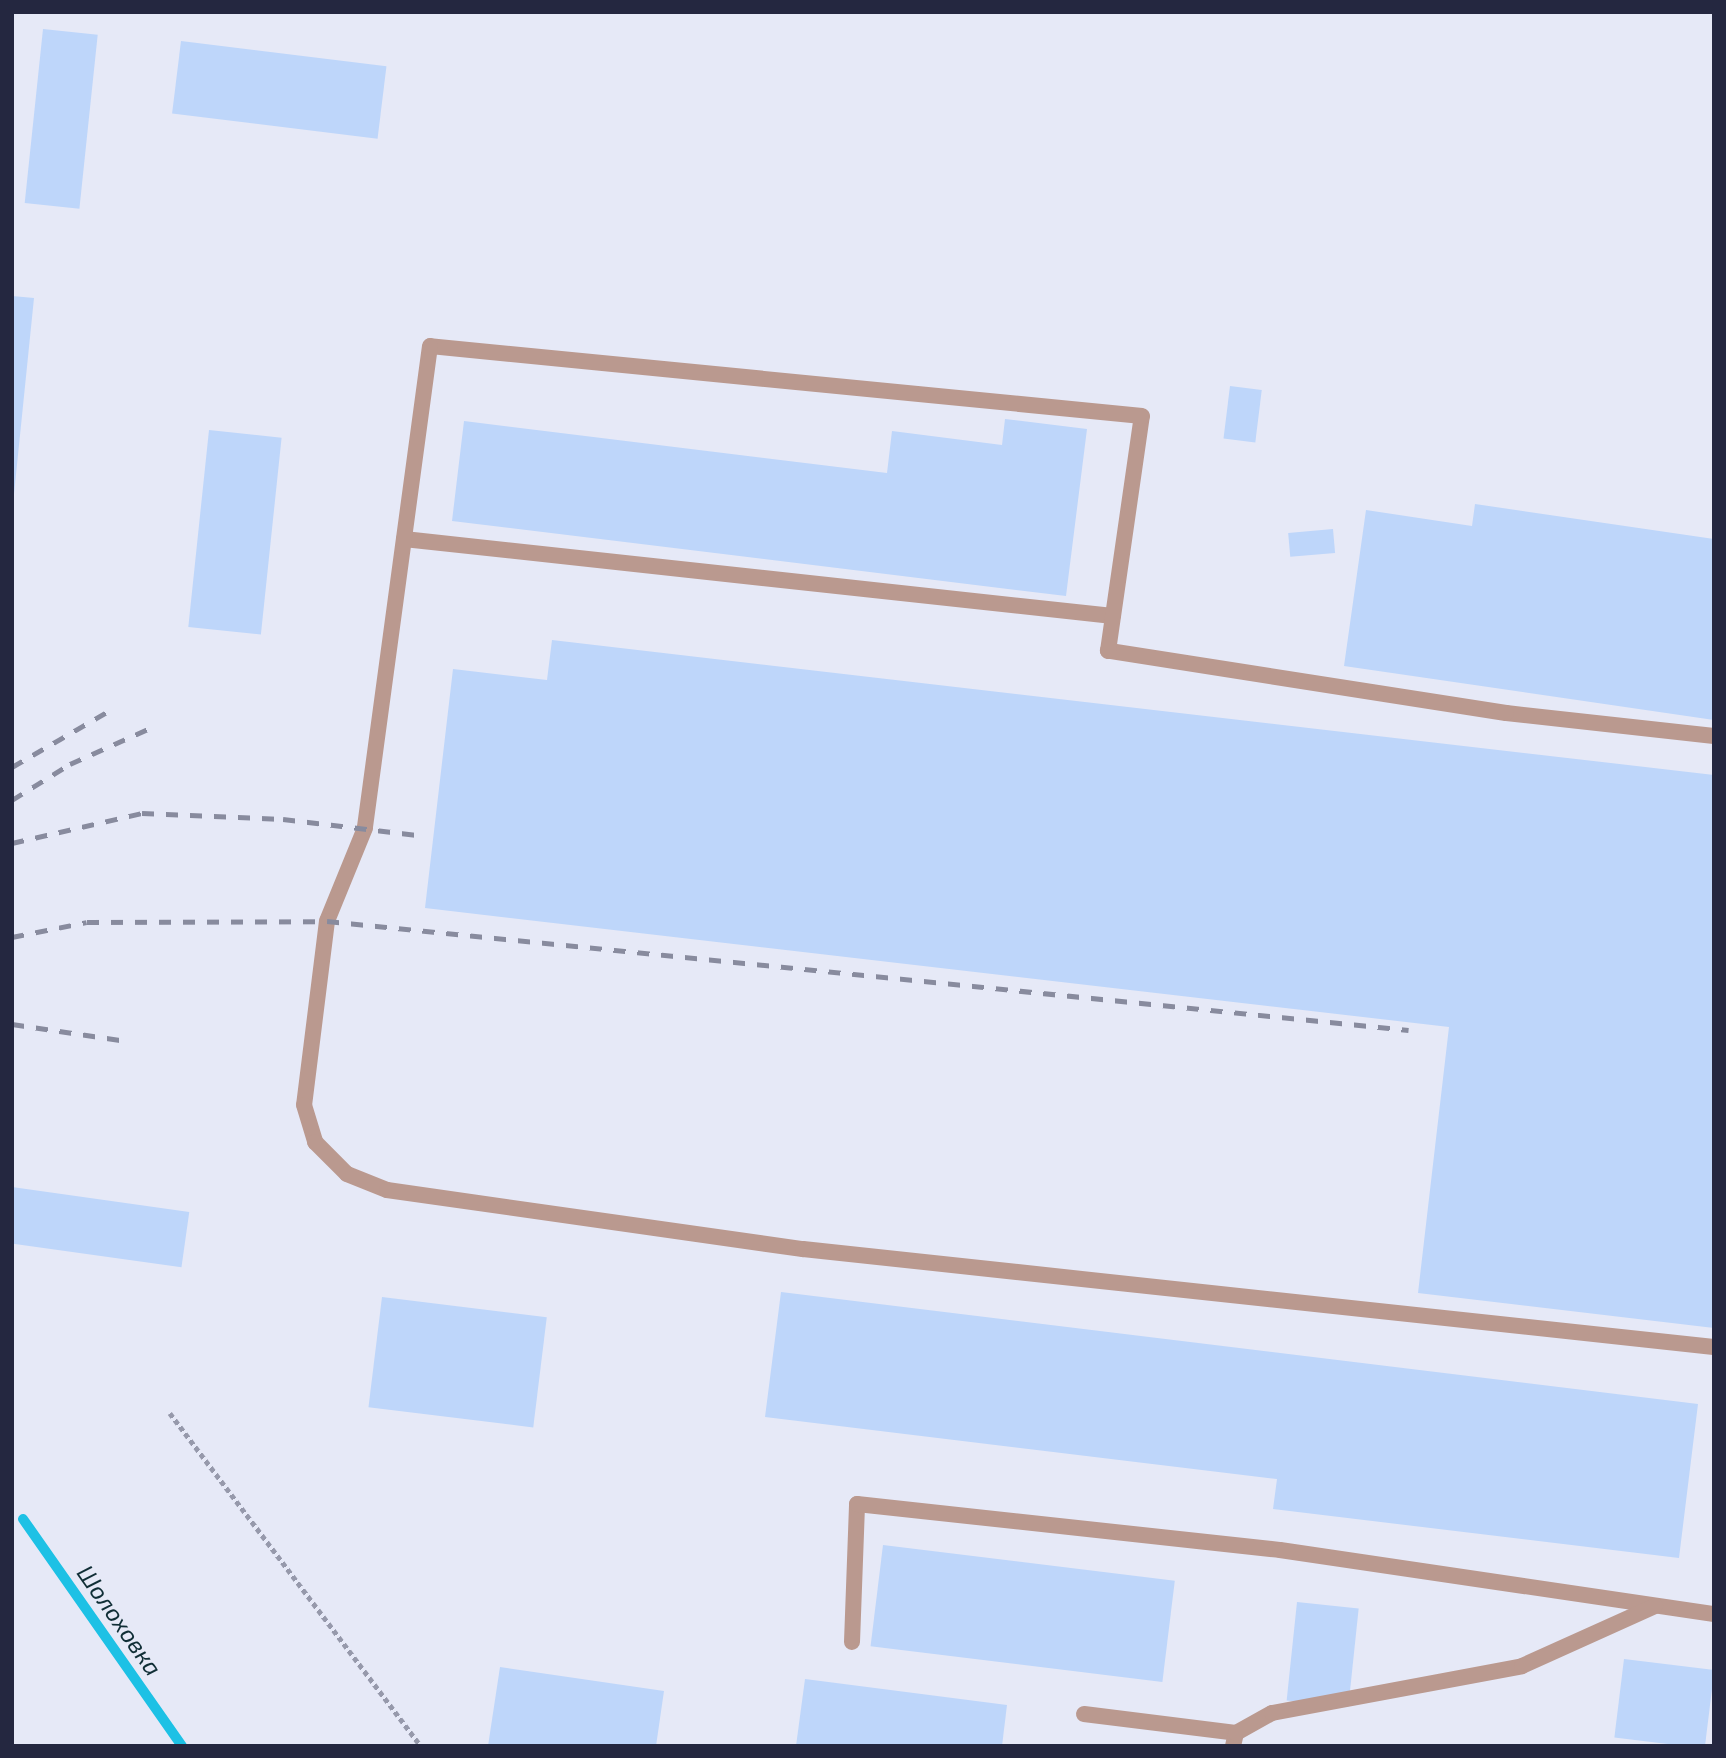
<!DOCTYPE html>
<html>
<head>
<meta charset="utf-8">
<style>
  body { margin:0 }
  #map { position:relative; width:1726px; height:1758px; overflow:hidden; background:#e6e9f7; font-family:"Exo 2",sans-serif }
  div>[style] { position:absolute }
  .stream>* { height:10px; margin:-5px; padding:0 5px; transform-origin:5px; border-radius:5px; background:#1dc1e5 }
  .building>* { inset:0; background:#bed6fa; transform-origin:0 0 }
  .path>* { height:4.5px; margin-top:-2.25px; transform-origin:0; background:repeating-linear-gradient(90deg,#9699ab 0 5px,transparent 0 8.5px) }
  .service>* { height:16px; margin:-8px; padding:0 8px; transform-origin:8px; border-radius:8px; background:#ba998f }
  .rail>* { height:5px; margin-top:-2.5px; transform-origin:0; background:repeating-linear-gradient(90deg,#888b9e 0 12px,transparent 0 24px) }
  span { translate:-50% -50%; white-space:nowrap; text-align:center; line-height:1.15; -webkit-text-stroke:7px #e6e9f7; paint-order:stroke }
  .water-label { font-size:24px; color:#102e36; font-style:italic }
  .frame { position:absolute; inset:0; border:14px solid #242740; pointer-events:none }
</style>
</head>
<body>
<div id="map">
  <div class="stream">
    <i style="left:23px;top:1519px;width:277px;rotate:55deg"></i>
  </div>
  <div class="building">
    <i style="left:43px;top:29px;width:55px;height:175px;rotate:6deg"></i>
    <i style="left:181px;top:41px;width:207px;height:73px;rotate:7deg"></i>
    <i style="clip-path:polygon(12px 296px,34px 298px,14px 494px,12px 494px)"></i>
    <i style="left:1230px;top:386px;width:32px;height:53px;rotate:7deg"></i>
    <i style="clip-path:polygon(1005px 419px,1087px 429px,1066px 596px,452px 521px,464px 421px,887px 473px,892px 431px,1002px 445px)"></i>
    <i style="left:209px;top:430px;width:73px;height:198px;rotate:6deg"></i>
    <i style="clip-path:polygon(1475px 504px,1714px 539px,1714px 720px,1344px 666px,1366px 510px,1472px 526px)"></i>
    <i style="left:1333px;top:529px;width:24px;height:45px;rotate:85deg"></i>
    <i style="clip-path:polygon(552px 640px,1714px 775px,1714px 1328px,1418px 1293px,1449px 1027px,425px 908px,453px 669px,547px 680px)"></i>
    <i style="left:12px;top:1187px;width:179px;height:56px;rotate:8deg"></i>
    <i style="clip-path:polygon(781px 1292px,1698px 1404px,1679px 1558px,1273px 1509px,1277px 1479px,765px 1417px)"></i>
    <i style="left:382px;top:1297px;width:166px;height:111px;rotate:7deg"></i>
    <i style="left:883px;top:1545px;width:294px;height:102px;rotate:7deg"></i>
    <i style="left:1297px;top:1602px;width:62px;height:99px;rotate:6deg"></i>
    <i style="left:1624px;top:1659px;width:91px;height:79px;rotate:7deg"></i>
    <i style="clip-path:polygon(500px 1667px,664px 1691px,656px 1746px,488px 1746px)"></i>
    <i style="clip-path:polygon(805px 1679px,1007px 1705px,1002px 1746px,796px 1746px)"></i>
  </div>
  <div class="path">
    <i style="left:170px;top:1413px;width:417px;rotate:53deg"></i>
  </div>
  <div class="service">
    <i style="left:404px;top:539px;width:713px;rotate:6.2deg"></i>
    <i style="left:1714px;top:736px;width:209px;rotate:-173.7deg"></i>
    <i style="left:1506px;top:713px;width:403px;rotate:-171.1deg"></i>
    <i style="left:1108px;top:651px;width:237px;rotate:-81.8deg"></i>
    <i style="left:1142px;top:416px;width:715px;rotate:-174.39deg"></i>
    <i style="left:430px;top:346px;width:486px;rotate:97.7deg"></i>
    <i style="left:365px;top:828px;width:100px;rotate:112.2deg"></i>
    <i style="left:327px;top:921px;width:185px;rotate:97.1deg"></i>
    <i style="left:304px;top:1105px;width:39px;rotate:73deg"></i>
    <i style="left:315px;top:1142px;width:45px;rotate:45deg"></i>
    <i style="left:347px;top:1174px;width:43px;rotate:21.8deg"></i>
    <i style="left:387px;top:1190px;width:420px;rotate:8.1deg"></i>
    <i style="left:803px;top:1249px;width:916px;rotate:6.14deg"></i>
    <i style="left:852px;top:1642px;width:138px;rotate:-87.9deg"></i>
    <i style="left:857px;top:1504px;width:425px;rotate:6.2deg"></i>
    <i style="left:1280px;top:1550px;width:439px;rotate:8.4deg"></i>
    <i style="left:1084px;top:1714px;width:153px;rotate:7.1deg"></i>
    <i style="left:1233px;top:1746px;width:13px;rotate:-77deg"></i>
    <i style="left:1236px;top:1733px;width:41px;rotate:-29.1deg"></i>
    <i style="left:1272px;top:1713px;width:254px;rotate:-10.6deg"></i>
    <i style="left:1522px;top:1666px;width:146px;rotate:-24.3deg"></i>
  </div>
  <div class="rail">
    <i style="left:12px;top:767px;width:110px;rotate:-30.1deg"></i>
    <i style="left:12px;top:800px;width:68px;rotate:-31.8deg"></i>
    <i style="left:70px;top:764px;width:88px;rotate:-24.2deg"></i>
    <i style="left:12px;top:843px;width:133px;rotate:-13deg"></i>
    <i style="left:142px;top:813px;width:141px;rotate:2.4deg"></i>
    <i style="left:283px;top:819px;width:135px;rotate:6.8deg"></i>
    <i style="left:12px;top:937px;width:76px;rotate:-11.3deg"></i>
    <i style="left:87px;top:922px;width:240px;rotate:-0.2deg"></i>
    <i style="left:327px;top:921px;width:1087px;rotate:5.75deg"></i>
    <i style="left:12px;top:1024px;width:116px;rotate:8.4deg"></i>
  </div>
  <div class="water-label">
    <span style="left:120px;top:1620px;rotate:55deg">Шолоховка</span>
  </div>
  <div class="frame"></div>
</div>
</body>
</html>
